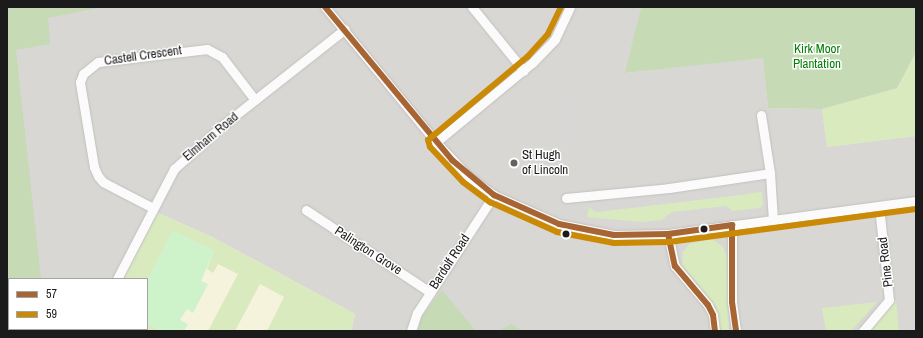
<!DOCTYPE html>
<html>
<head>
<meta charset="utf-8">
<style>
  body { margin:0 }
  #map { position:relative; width:923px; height:338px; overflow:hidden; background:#eae7e2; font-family:"Archivo Narrow",sans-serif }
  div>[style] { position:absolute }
  .residential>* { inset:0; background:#d9d7d4 }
  .education>* { inset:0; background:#f6f3dc }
  .grass>* { inset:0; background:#d8eabe }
  .forest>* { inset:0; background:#c5dab5 }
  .park>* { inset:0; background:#cef3cb }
  .parking>* { inset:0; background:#d8d7d5 }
  .roads { filter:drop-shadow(0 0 1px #c2c1bf) drop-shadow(0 0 1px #c2c1bf) }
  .minor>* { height:9px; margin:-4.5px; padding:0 4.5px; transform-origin:4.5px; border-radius:4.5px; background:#fcfbfb }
  .bus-1>* { height:6px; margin:-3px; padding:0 3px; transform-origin:3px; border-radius:3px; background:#a76534 }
  .bus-2>* { height:6px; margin:-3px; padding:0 3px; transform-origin:3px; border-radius:3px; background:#cb8a05 }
  .dots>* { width:11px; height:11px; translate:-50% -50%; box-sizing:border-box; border:2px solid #fff; border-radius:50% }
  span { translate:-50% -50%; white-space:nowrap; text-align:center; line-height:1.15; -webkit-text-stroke:3px #fff; paint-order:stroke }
  .park-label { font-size:13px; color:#047e07 }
  .street-label { font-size:13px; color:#1b1b1b }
  .poi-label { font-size:13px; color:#1b1b1b }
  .left { translate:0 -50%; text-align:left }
  .frame { position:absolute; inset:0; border:8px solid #1b1b1b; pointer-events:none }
  .legend { position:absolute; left:8px; top:278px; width:140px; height:52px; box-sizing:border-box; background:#fff; border:1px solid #a4a4a4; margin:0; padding:5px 7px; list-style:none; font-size:12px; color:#1b1b1b }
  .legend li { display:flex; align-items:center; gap:8px; height:20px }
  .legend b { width:20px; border:1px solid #a4a4a4 }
</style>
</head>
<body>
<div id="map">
  <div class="residential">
    <i style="clip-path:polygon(evenodd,7px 7px,641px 7px,626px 73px,763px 57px,768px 108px,822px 109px,827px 147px,916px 136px,916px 331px,7px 331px,7px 7px,9px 279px,147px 279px,147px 329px,9px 329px,9px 279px)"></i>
  </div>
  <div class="education">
    <i style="clip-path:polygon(158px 213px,212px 237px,355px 314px,351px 331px,98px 331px,147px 329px,147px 279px,124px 279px)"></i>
  </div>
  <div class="grass">
    <i style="clip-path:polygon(916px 52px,916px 136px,827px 147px,822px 109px,897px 88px)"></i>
    <i style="clip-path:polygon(762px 192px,763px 204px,760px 208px,733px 211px,726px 206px,672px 212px,661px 220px,641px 222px,587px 217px,589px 207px,596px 212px)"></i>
    <i style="clip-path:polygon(158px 213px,212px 237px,355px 314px,351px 331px,267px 331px,284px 297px,260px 284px,235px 331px,208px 331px,238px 274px,218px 264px,213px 273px,207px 269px,214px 251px,173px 231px,147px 281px,124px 279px)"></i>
    <i style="clip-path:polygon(712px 239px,722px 246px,727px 256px,729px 331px,719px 331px,716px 307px,682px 265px,683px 252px,689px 244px)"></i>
    <i style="clip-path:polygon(896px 299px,899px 331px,870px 331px,871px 330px)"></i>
    <i style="clip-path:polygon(877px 302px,851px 331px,826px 331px,822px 308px)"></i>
    <i style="clip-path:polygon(147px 323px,161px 331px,99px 329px,147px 329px)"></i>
  </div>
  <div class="forest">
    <i style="clip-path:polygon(7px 7px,103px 7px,48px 18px,50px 44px,16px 50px,41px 279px,9px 279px,9px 329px,21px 329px,20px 331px,7px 331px)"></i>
    <i style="clip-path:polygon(641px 7px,916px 7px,916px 52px,897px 88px,822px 109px,768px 108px,763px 58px,625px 73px)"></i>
    <i style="clip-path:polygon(442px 290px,476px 331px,418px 331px,421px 318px)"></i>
    <i style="clip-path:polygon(512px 324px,522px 331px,498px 331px)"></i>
  </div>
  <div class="park">
    <i style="clip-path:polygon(173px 230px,214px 251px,201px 281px,208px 284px,193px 313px,187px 309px,180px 320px,188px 324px,184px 331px,161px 331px,147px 323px,147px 281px)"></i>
  </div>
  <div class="parking">
    <i style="clip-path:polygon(569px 93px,587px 107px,572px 150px,544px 129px)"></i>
    <i style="clip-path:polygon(748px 177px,748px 194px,596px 212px,589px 207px,589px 197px)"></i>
  </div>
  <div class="roads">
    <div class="minor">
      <i style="left:325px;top:7px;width:175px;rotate:50.6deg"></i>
      <i style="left:436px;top:142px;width:48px;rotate:46.7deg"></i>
      <i style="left:469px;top:177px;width:31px;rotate:36deg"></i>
      <i style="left:494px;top:195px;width:71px;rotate:24deg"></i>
      <i style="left:559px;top:224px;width:56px;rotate:11.3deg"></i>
      <i style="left:614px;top:235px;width:54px;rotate:-1.1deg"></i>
      <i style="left:668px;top:234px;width:250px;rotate:-7.6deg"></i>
      <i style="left:472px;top:7px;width:82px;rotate:50.9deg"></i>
      <i style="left:761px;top:115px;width:59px;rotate:81.2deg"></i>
      <i style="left:770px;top:173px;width:48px;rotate:86.4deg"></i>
      <i style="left:436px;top:142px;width:124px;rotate:-39.5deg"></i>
      <i style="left:532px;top:63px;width:33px;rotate:-46deg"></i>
      <i style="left:555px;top:39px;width:35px;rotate:-65deg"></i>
      <i style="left:566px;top:198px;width:103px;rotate:-5.5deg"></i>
      <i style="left:669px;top:188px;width:102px;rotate:-8.4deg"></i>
      <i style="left:153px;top:208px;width:56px;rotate:-152.5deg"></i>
      <i style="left:103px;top:182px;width:8px;rotate:-130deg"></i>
      <i style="left:98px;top:176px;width:10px;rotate:-114deg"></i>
      <i style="left:94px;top:167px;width:86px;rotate:-99.4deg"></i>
      <i style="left:80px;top:82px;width:9px;rotate:-69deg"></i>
      <i style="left:83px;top:74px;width:19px;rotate:-39deg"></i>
      <i style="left:98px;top:62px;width:110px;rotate:-6.8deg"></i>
      <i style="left:207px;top:49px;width:17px;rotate:28deg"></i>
      <i style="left:222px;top:57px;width:54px;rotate:52.5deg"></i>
      <i style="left:306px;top:210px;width:149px;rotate:33.5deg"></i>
      <i style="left:732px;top:225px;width:77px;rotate:90deg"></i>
      <i style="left:732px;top:302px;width:29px;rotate:82deg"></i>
      <i style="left:668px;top:234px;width:33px;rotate:78deg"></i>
      <i style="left:675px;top:266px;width:51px;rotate:49.8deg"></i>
      <i style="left:708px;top:305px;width:11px;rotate:63deg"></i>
      <i style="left:713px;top:315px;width:16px;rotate:83deg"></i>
      <i style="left:117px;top:279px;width:124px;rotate:-62.6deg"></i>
      <i style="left:174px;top:169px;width:66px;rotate:-41.9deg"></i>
      <i style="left:223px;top:125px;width:155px;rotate:-38.2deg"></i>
      <i style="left:92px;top:331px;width:2px;rotate:-63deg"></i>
      <i style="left:411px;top:331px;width:19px;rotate:-72deg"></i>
      <i style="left:417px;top:313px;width:141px;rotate:-56.9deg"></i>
      <i style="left:863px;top:331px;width:40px;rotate:-50deg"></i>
      <i style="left:889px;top:300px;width:94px;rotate:-96.1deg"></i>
    </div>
  </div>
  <div class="bus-1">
    <i style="left:325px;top:7px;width:199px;rotate:50.3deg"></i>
    <i style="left:452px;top:160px;width:55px;rotate:39.8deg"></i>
    <i style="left:494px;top:195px;width:71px;rotate:24deg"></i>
    <i style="left:559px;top:224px;width:56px;rotate:11.3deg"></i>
    <i style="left:614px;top:235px;width:54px;rotate:-1.1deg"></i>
    <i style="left:668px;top:234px;width:65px;rotate:-8deg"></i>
    <i style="left:732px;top:225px;width:77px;rotate:90deg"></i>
    <i style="left:732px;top:302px;width:29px;rotate:82deg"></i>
    <i style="left:668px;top:234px;width:33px;rotate:78deg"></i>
    <i style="left:675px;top:266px;width:51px;rotate:49.8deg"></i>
    <i style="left:708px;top:305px;width:11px;rotate:63deg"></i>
    <i style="left:713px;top:315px;width:16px;rotate:83deg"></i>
  </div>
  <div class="bus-2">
    <i style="left:561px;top:7px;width:30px;rotate:116deg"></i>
    <i style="left:548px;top:34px;width:31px;rotate:132deg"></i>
    <i style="left:527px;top:57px;width:129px;rotate:140deg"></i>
    <i style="left:428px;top:140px;width:7px;rotate:74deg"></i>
    <i style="left:430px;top:147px;width:48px;rotate:46.7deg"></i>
    <i style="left:463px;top:182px;width:34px;rotate:37deg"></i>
    <i style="left:490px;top:202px;width:73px;rotate:24.1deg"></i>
    <i style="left:557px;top:232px;width:58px;rotate:10.9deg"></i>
    <i style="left:614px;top:243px;width:55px;rotate:-1deg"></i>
    <i style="left:669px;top:242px;width:249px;rotate:-7.6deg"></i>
  </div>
  <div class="dots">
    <i style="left:514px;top:163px;background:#636261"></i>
    <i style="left:704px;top:229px;background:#1b1b1b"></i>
    <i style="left:566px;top:234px;background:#1b1b1b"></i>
  </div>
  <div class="park-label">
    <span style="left:817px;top:57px">Kirk Moor<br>Plantation</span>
  </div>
  <div class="street-label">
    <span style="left:143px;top:56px;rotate:-8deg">Castell Crescent</span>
    <span style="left:211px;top:137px;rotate:-40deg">Elmham Road</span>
    <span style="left:368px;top:251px;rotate:33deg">Palington Grove</span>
    <span style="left:450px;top:262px;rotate:-57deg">Bardolf Road</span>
    <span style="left:886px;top:262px;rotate:-97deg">Pine Road</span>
  </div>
  <div class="poi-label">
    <span class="left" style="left:522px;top:163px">St Hugh<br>of Lincoln</span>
  </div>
  <div class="frame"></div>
  <ul class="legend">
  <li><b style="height:5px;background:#a76534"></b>57</li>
  <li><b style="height:5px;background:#cb8a05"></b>59</li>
  </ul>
</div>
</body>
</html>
